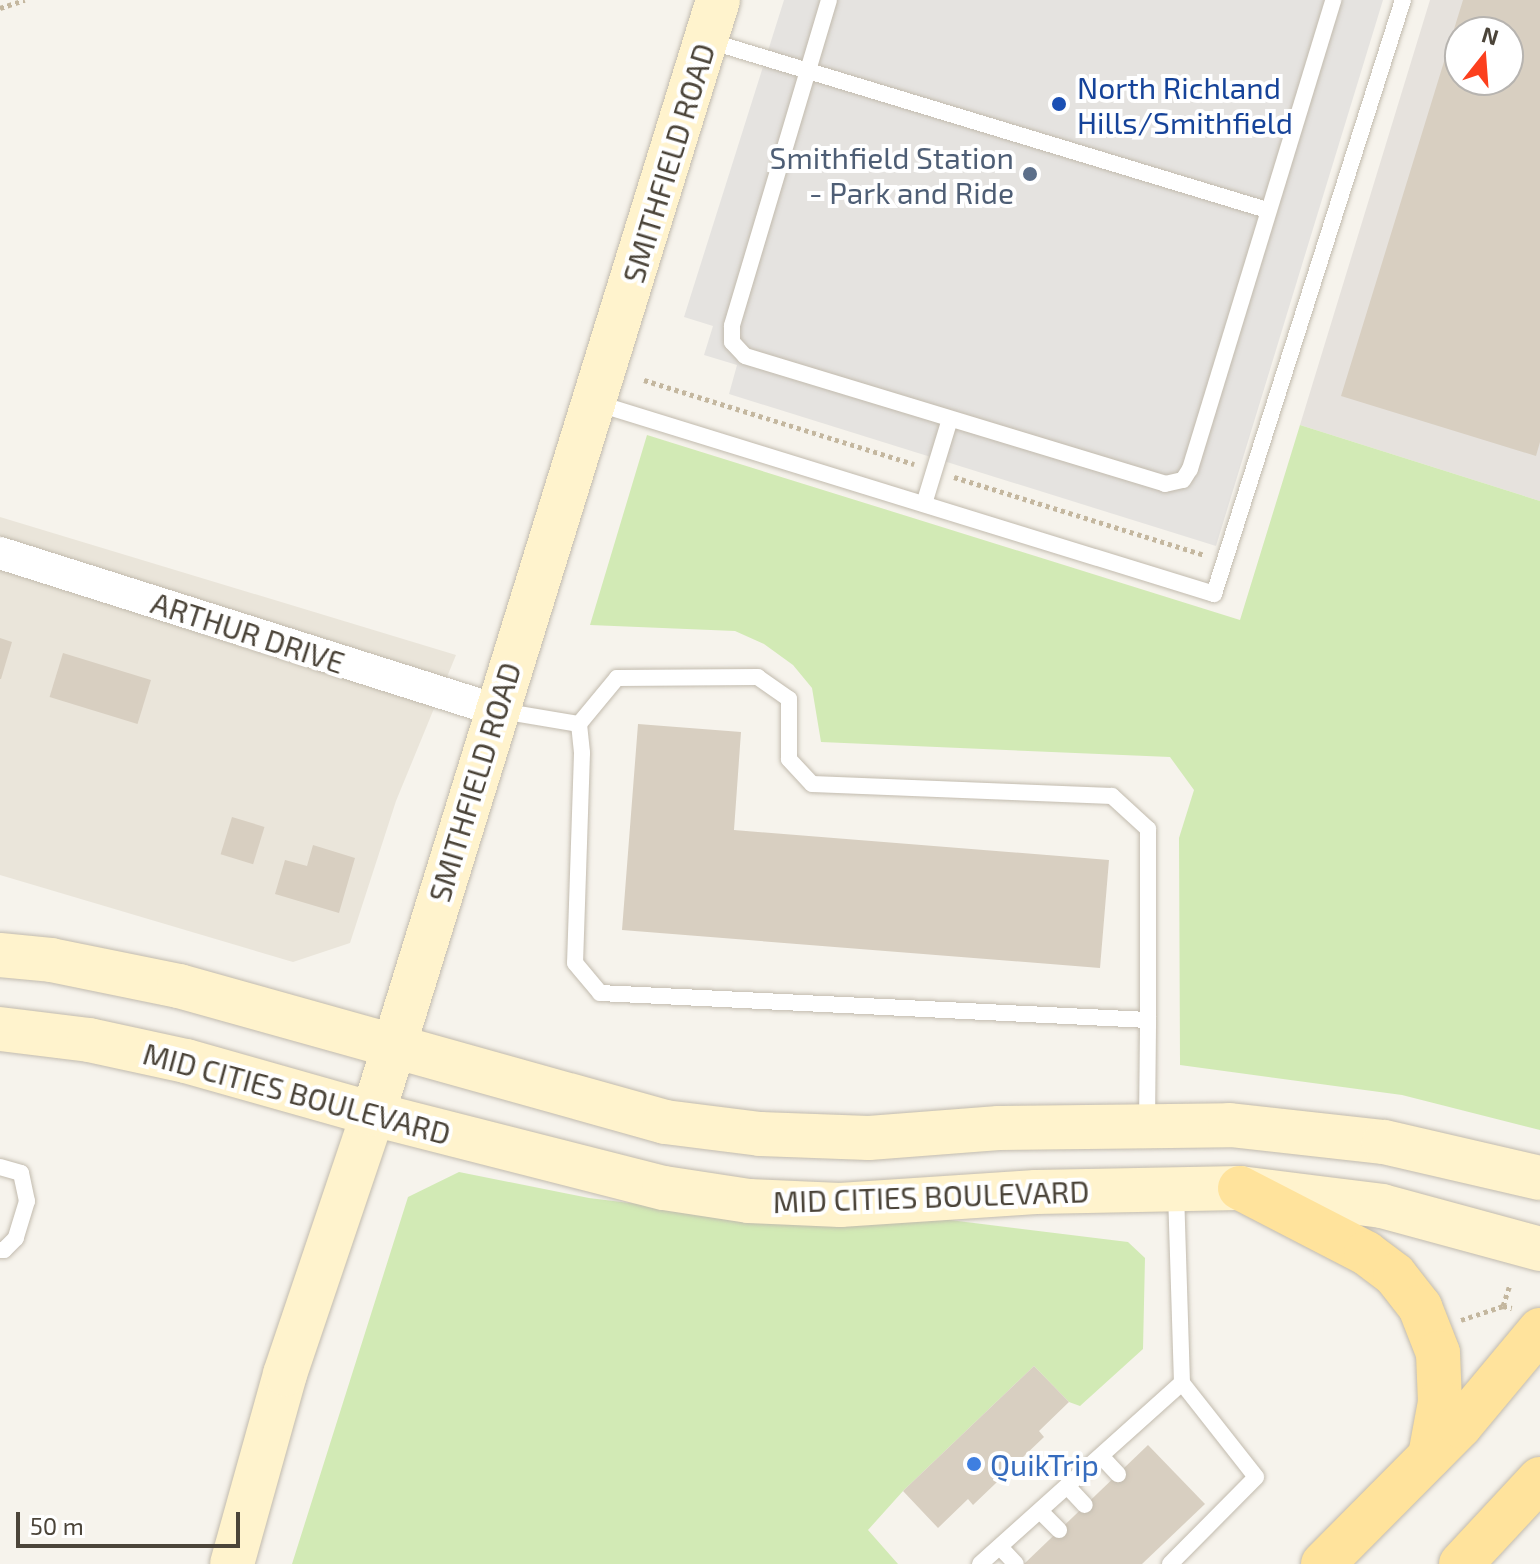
<!DOCTYPE html>
<html>
<head>
<meta charset="utf-8">
<style>
  body { margin:0 }
  #map { position:relative; width:1540px; height:1564px; overflow:hidden; background:#f6f3ec; font-family:"Exo 2",sans-serif }
  div>[style] { position:absolute }
  .residential>* { inset:0; background:#eae5da }
  .industrial>* { inset:0; background:#e6e2dd }
  .green>* { inset:0; background:#d2eab5 }
  .parking>* { inset:0; background:#e5e3e0 }
  .building>* { inset:0; background:#d8cfc1; transform-origin:0 0 }
  .path>* { height:5px; margin-top:-2.5px; transform-origin:0; background:repeating-linear-gradient(90deg,#c4b79f 0 4px,transparent 0 8px) }
  .roads { filter:drop-shadow(0 0 2px #c2bbae) drop-shadow(0 0 2px #c2bbae) }
  .service>* { height:16px; margin:-8px; padding:0 8px; transform-origin:8px; border-radius:8px; background:#fff }
  .minor>* { height:32px; margin:-16px; padding:0 16px; transform-origin:16px; border-radius:16px; background:#fff }
  .secondary>* { height:44px; margin:-22px; padding:0 22px; transform-origin:22px; border-radius:22px; background:#fff3cd }
  .primary>* { height:44px; margin:-22px; padding:0 22px; transform-origin:22px; border-radius:22px; background:#ffe39c }
  .dots>* { width:22px; height:22px; translate:-50% -50%; box-sizing:border-box; border:4px solid #fff; border-radius:50% }
  span { translate:-50% -50%; white-space:nowrap; text-align:center; line-height:1.15; -webkit-text-stroke:8px #fff; paint-order:stroke }
  .transit-label { font-size:30px; color:#164399 }
  .left { translate:0 -50%; text-align:left }
  .service-label { font-size:30px; color:#4e5e75 }
  .right { translate:-100% -50%; text-align:right }
  .street-label { font-size:30px; color:#4b4439 }
  .shop-label { font-size:30px; color:#366cbe }
  .north { position:absolute; left:1444px; top:16px; width:80px; height:80px; box-sizing:border-box; background:#fff; border:2px solid #b7b4b0; border-radius:50%; rotate:17deg; font-size:22px; font-weight:700; line-height:32px; text-align:center; color:#4b4439 }
  .north::after { content:''; display:block; margin:auto; width:28px; height:36px; background:#fc3f1d; clip-path:polygon(50% 0,100% 100%,50% 72%,0 100%) }
  .scale { position:absolute; left:16px; top:1512px; width:224px; height:36px; box-sizing:border-box; border:4px solid #4b4439; border-top:0; padding-left:10px; font-size:24px; line-height:28px; white-space:nowrap; color:#4b4439; -webkit-text-stroke:6px #fff; paint-order:stroke }
</style>
</head>
<body>
<div id="map">
  <div class="residential">
    <i style="clip-path:polygon(0 517px,456px 655px,396px 801px,350px 943px,293px 962px,0 875px)"></i>
  </div>
  <div class="industrial">
    <i style="clip-path:polygon(evenodd,1430px 0,1540px 0,1540px 501px,1300px 425px,1430px 0,1460px 32px,1508px 32px,1508px 80px,1460px 80px,1460px 32px)"></i>
  </div>
  <div class="green">
    <i style="clip-path:polygon(1300px 425px,1540px 501px,1540px 1130px,1402px 1095px,1180px 1065px,1179px 838px,1194px 790px,1170px 757px,821px 742px,812px 688px,793px 665px,764px 644px,735px 631px,590px 625px,647px 435px,1240px 620px)"></i>
    <i style="clip-path:polygon(459px 1172px,589px 1198px,695px 1211px,942px 1219px,1128px 1242px,1145px 1258px,1143px 1349px,1080px 1406px,1069px 1402px,1034px 1366px,903px 1491px,868px 1530px,898px 1564px,292px 1564px,408px 1197px)"></i>
  </div>
  <div class="parking">
    <i style="clip-path:polygon(784px 0,1383px 0,1216px 546px,729px 394px,737px 365px,704px 355px,713px 326px,684px 317px)"></i>
  </div>
  <div class="building">
    <i style="clip-path:polygon(evenodd,1463px 0,1540px 0,1540px 442px,1536px 456px,1341px 396px,1463px 0,1460px 32px,1508px 32px,1508px 80px,1460px 80px,1460px 32px)"></i>
    <i style="clip-path:polygon(0 638px,12px 642px,1px 679px,0 679px)"></i>
    <i style="left:63px;top:653px;width:92px;height:46px;rotate:17deg"></i>
    <i style="clip-path:polygon(638px 724px,741px 732px,734px 830px,1109px 860px,1100px 968px,622px 930px)"></i>
    <i style="left:232px;top:817px;width:34px;height:39px;rotate:17deg"></i>
    <i style="clip-path:polygon(313px 845px,355px 858px,339px 913px,275px 894px,285px 860px,307px 866px)"></i>
    <i style="clip-path:polygon(1034px 1366px,1069px 1402px,1039px 1431px,1044px 1437px,973px 1505px,968px 1499px,938px 1528px,903px 1491px)"></i>
    <i style="clip-path:polygon(1148px 1445px,1205px 1504px,1142px 1564px,1024px 1564px)"></i>
  </div>
  <div class="path">
    <i style="left:0;top:8px;width:26px;rotate:-18deg"></i>
    <i style="left:644px;top:380px;width:283px;rotate:17.3deg"></i>
    <i style="left:954px;top:477px;width:262px;rotate:17.3deg"></i>
    <i style="left:1503px;top:1306px;width:22px;rotate:-72deg"></i>
    <i style="left:1461px;top:1320px;width:44px;rotate:-18.4deg"></i>
    <i style="left:1503px;top:1306px;width:9px;rotate:13deg"></i>
  </div>
  <div class="roads">
    <div class="service">
      <i style="left:829px;top:0;width:340px;rotate:106.6deg"></i>
      <i style="left:732px;top:326px;width:16px;rotate:90deg"></i>
      <i style="left:732px;top:342px;width:19px;rotate:47deg"></i>
      <i style="left:745px;top:356px;width:439px;rotate:16.9deg"></i>
      <i style="left:1165px;top:484px;width:18px;rotate:-13deg"></i>
      <i style="left:1183px;top:480px;width:13px;rotate:-58deg"></i>
      <i style="left:1190px;top:469px;width:490px;rotate:-73deg"></i>
      <i style="left:706px;top:40px;width:586px;rotate:16.86deg"></i>
      <i style="left:596px;top:403px;width:647px;rotate:17.17deg"></i>
      <i style="left:1214px;top:594px;width:623px;rotate:-72.35deg"></i>
      <i style="left:924px;top:504px;width:89px;rotate:-73deg"></i>
      <i style="left:501px;top:711px;width:79px;rotate:9.5deg"></i>
      <i style="left:1147px;top:1123px;width:103px;rotate:-89.4deg"></i>
      <i style="left:1148px;top:1020px;width:191px;rotate:-90deg"></i>
      <i style="left:1148px;top:829px;width:49px;rotate:-137.5deg"></i>
      <i style="left:1112px;top:796px;width:300px;rotate:-177.7deg"></i>
      <i style="left:812px;top:784px;width:34px;rotate:-133deg"></i>
      <i style="left:789px;top:759px;width:60px;rotate:-90deg"></i>
      <i style="left:789px;top:699px;width:38px;rotate:-145deg"></i>
      <i style="left:758px;top:677px;width:141px;rotate:179.6deg"></i>
      <i style="left:617px;top:678px;width:60px;rotate:129.6deg"></i>
      <i style="left:579px;top:724px;width:29px;rotate:84deg"></i>
      <i style="left:582px;top:753px;width:210px;rotate:91.9deg"></i>
      <i style="left:575px;top:963px;width:39px;rotate:50deg"></i>
      <i style="left:600px;top:993px;width:549px;rotate:2.82deg"></i>
      <i style="left:0;top:1167px;width:22px;rotate:16deg"></i>
      <i style="left:21px;top:1173px;width:29px;rotate:78deg"></i>
      <i style="left:27px;top:1201px;width:39px;rotate:107deg"></i>
      <i style="left:16px;top:1238px;width:17px;rotate:135deg"></i>
      <i style="left:4px;top:1250px;width:4px;rotate:180deg"></i>
      <i style="left:1101px;top:1456px;width:25px;rotate:47deg"></i>
      <i style="left:1067px;top:1486px;width:26px;rotate:47deg"></i>
      <i style="left:1040px;top:1511px;width:27px;rotate:45deg"></i>
      <i style="left:1000px;top:1547px;width:23px;rotate:47deg"></i>
      <i style="left:980px;top:1564px;width:271px;rotate:-41.9deg"></i>
      <i style="left:1182px;top:1383px;width:193px;rotate:-91.8deg"></i>
      <i style="left:1170px;top:1564px;width:122px;rotate:-45.3deg"></i>
      <i style="left:1256px;top:1477px;width:120px;rotate:-128.2deg"></i>
    </div>
    <div class="minor">
      <i style="left:0;top:553px;width:520px;rotate:17.56deg"></i>
    </div>
    <div class="secondary">
      <i style="left:0;top:955px;width:51px;rotate:5.6deg"></i>
      <i style="left:51px;top:960px;width:131px;rotate:11.5deg"></i>
      <i style="left:179px;top:986px;width:505px;rotate:15.63deg"></i>
      <i style="left:665px;top:1122px;width:96px;rotate:7.2deg"></i>
      <i style="left:760px;top:1134px;width:109px;rotate:2.1deg"></i>
      <i style="left:869px;top:1138px;width:130px;rotate:-4.4deg"></i>
      <i style="left:999px;top:1128px;width:231px;rotate:-0.7deg"></i>
      <i style="left:1230px;top:1125px;width:155px;rotate:6.3deg"></i>
      <i style="left:1384px;top:1142px;width:160px;rotate:13deg"></i>
      <i style="left:0;top:1029px;width:90px;rotate:7deg"></i>
      <i style="left:89px;top:1040px;width:99px;rotate:12.2deg"></i>
      <i style="left:186px;top:1061px;width:194px;rotate:15.8deg"></i>
      <i style="left:373px;top:1114px;width:300px;rotate:14.3deg"></i>
      <i style="left:664px;top:1188px;width:86px;rotate:8.7deg"></i>
      <i style="left:749px;top:1201px;width:91px;rotate:2.5deg"></i>
      <i style="left:840px;top:1205px;width:196px;rotate:-3.8deg"></i>
      <i style="left:1036px;top:1192px;width:204px;rotate:-1.1deg"></i>
      <i style="left:1240px;top:1188px;width:143px;rotate:7.2deg"></i>
      <i style="left:1382px;top:1206px;width:164px;rotate:15.2deg"></i>
      <i style="left:232px;top:1564px;width:197px;rotate:-74.4deg"></i>
      <i style="left:285px;top:1374px;width:274px;rotate:-71.3deg"></i>
      <i style="left:373px;top:1114px;width:1166px;rotate:-72.79deg"></i>
    </div>
    <div class="primary">
      <i style="left:1240px;top:1188px;width:142px;rotate:27.3deg"></i>
      <i style="left:1366px;top:1253px;width:36px;rotate:37deg"></i>
      <i style="left:1395px;top:1275px;width:41px;rotate:52deg"></i>
      <i style="left:1420px;top:1307px;width:49px;rotate:68.6deg"></i>
      <i style="left:1438px;top:1353px;width:49px;rotate:87.7deg"></i>
      <i style="left:1440px;top:1402px;width:55px;rotate:100.5deg"></i>
      <i style="left:1323px;top:1564px;width:194px;rotate:-45.2deg"></i>
      <i style="left:1460px;top:1426px;width:125px;rotate:-50.2deg"></i>
      <i style="left:1461px;top:1564px;width:116px;rotate:-47.1deg"></i>
    </div>
  </div>
  <div class="dots">
    <i style="left:1059px;top:104px;background:#1a4fb4"></i>
    <i style="left:1030px;top:174px;background:#5c6f8a"></i>
    <i style="left:974px;top:1464px;background:#3f7fe0"></i>
  </div>
  <div class="transit-label">
    <span class="left" style="left:1077px;top:104px">North Richland<br>Hills/Smithfield</span>
  </div>
  <div class="service-label">
    <span class="right" style="left:1014px;top:174px">Smithfield Station<br>- Park and Ride</span>
  </div>
  <div class="street-label">
    <span style="left:668px;top:163px;rotate:-73deg">SMITHFIELD ROAD</span>
    <span style="left:248px;top:632px;rotate:18deg">ARTHUR DRIVE</span>
    <span style="left:474px;top:782px;rotate:-73deg">SMITHFIELD ROAD</span>
    <span style="left:297px;top:1093px;rotate:15deg">MID CITIES BOULEVARD</span>
    <span style="left:931px;top:1196px;rotate:-2deg">MID CITIES BOULEVARD</span>
  </div>
  <div class="shop-label">
    <span class="left" style="left:990px;top:1464px">QuikTrip</span>
  </div>
  <div class="north">N</div>
  <div class="scale">50 m</div>
</div>
</body>
</html>
